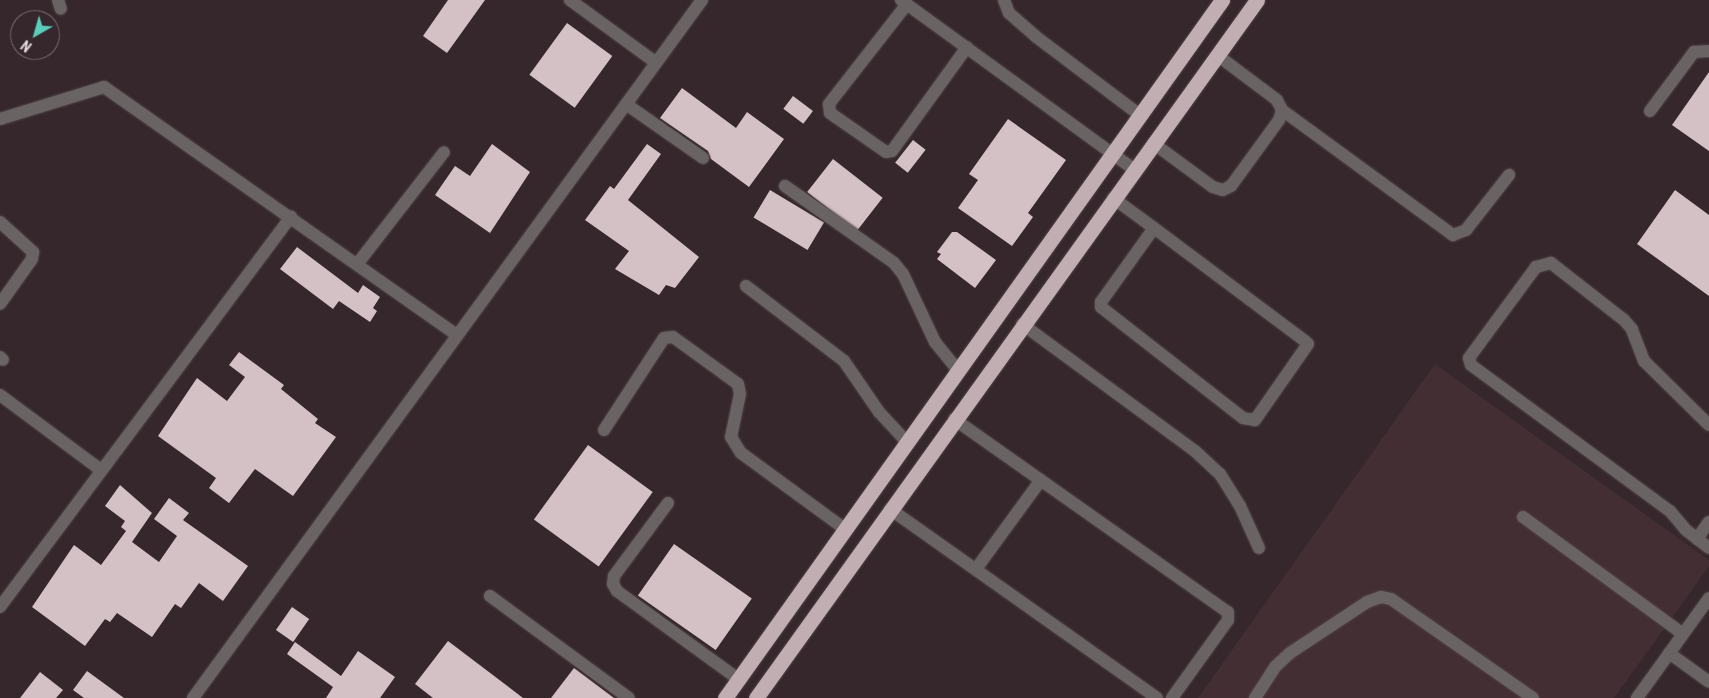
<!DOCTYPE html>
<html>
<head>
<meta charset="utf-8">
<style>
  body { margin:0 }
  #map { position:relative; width:1709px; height:698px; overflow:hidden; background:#35272b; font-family:"Roboto Condensed",sans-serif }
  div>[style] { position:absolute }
  .built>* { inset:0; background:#432e34 }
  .building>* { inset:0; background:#d4c1c6; transform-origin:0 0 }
  .roads { filter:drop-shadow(0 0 1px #514347) drop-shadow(0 0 1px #514347) }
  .minor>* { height:12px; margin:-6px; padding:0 6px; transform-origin:6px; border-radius:6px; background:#6a6364 }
  .highway>* { height:15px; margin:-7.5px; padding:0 7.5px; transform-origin:7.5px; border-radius:7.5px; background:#c1aeb3 }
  span { translate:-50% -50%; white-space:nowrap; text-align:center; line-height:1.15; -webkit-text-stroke:5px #35272b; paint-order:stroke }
  .north { position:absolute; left:10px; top:10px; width:50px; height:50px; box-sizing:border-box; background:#35272b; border:1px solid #7a6e71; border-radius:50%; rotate:218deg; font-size:14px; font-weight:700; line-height:20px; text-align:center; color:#e2d8da }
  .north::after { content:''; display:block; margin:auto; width:18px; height:22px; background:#5bcebb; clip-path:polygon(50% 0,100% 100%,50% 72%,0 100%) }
</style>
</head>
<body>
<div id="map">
  <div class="built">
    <i style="clip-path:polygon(1435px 364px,1709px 560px,1709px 566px,1614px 698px,1198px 698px)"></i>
  </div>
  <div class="building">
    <i style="clip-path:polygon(448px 0,485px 0,447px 53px,423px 36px)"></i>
    <i style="left:567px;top:23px;width:56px;height:64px;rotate:36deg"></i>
    <i style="clip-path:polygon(1709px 72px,1709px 151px,1672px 125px)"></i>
    <i style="clip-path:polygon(682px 88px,736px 128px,747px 112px,784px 139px,749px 187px,711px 159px,708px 151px,660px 118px)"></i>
    <i style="left:793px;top:96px;width:25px;height:16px;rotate:37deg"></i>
    <i style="clip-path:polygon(1008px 119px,1066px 160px,1028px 213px,1033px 217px,1012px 246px,958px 208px,978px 180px,969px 174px)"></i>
    <i style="left:913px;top:140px;width:16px;height:29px;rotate:38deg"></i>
    <i style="clip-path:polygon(492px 144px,530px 172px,490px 233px,435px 195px,455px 166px,470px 176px)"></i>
    <i style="clip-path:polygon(647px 144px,661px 154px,628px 200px,699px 257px,675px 288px,666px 285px,659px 295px,615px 269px,629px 251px,585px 220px,610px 186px,614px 189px)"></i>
    <i style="left:833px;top:159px;width:63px;height:42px;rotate:38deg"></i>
    <i style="left:770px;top:190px;width:63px;height:32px;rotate:31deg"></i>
    <i style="clip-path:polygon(1675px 190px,1709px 215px,1709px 296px,1637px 244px)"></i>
    <i style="clip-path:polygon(952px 232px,957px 232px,996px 260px,975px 288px,937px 259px,941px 254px,937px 252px)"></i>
    <i style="clip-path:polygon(297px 247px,358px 293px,363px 285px,380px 297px,373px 308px,377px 311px,370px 322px,339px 301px,333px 309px,280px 269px)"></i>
    <i style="clip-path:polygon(239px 352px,284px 385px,281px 389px,318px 419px,315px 423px,336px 437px,293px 496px,255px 469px,229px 503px,209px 488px,216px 478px,158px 436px,197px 378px,227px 401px,245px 377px,229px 365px)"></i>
    <i style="left:588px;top:445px;width:80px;height:92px;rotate:36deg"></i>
    <i style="clip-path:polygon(120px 485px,152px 513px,132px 542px,159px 562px,177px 536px,154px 519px,169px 498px,189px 513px,183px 520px,248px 566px,223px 601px,199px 583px,181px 608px,175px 604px,152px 637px,117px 613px,110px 622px,105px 619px,85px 646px,32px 607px,74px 545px,101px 565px,126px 531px,121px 527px,125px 521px,105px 506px)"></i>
    <i style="left:674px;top:544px;width:95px;height:63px;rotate:35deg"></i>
    <i style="left:292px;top:607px;width:21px;height:28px;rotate:35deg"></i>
    <i style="clip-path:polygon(448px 641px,523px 698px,433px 698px,415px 684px)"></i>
    <i style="clip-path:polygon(295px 642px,341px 676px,358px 651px,395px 677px,380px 698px,326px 698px,333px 687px,287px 654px)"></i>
    <i style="clip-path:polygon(574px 668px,614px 698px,551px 698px)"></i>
    <i style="clip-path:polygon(87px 671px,124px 698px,84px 698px,73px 690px)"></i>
    <i style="clip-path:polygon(40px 672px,63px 690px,56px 698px,20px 698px)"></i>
  </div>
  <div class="roads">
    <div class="minor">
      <i style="left:58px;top:0;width:9px;rotate:72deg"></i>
      <i style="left:570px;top:0;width:105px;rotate:36.1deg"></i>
      <i style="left:901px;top:0;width:288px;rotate:36deg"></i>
      <i style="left:1004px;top:0;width:14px;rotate:69deg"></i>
      <i style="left:1009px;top:13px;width:35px;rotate:41deg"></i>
      <i style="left:1035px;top:36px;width:131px;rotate:37deg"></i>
      <i style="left:907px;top:4px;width:127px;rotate:128deg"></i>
      <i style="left:829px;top:104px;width:9px;rotate:84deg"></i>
      <i style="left:830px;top:113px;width:68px;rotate:34.9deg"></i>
      <i style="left:886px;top:152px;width:6px;rotate:-9deg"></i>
      <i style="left:892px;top:151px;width:128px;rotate:-54.2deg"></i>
      <i style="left:626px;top:104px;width:94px;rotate:35deg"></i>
      <i style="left:1282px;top:110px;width:212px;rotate:36.2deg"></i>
      <i style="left:1453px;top:235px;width:14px;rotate:-21deg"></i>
      <i style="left:1466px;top:230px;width:70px;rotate:-52deg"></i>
      <i style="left:1650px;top:111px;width:74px;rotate:-53.3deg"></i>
      <i style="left:1694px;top:52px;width:15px;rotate:-4deg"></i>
      <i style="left:0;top:119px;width:109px;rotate:-17.1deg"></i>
      <i style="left:104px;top:87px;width:431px;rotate:35.1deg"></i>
      <i style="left:1153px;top:143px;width:74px;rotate:36.3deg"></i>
      <i style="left:1213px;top:187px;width:10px;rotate:17deg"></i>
      <i style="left:1223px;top:190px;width:9px;rotate:-27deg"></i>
      <i style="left:1231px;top:186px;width:82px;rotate:-54deg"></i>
      <i style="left:1279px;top:120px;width:10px;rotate:-73deg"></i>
      <i style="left:1282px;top:110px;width:11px;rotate:-117deg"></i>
      <i style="left:1277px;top:100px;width:75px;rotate:-143.1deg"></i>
      <i style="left:785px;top:186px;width:133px;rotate:35.2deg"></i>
      <i style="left:894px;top:263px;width:14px;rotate:51deg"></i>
      <i style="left:903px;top:274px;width:75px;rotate:64.8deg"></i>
      <i style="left:935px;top:342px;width:36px;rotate:51deg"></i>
      <i style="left:1113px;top:198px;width:51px;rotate:36.2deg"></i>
      <i style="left:1154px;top:228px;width:189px;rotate:36.8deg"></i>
      <i style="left:1305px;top:341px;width:4px;rotate:45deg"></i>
      <i style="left:1308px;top:344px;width:93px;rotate:124.9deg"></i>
      <i style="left:1255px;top:420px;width:12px;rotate:-171deg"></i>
      <i style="left:1243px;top:418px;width:180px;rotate:-142deg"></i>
      <i style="left:1101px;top:307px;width:5px;rotate:-90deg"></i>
      <i style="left:1101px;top:302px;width:91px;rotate:-54.4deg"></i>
      <i style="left:0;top:222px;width:45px;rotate:42.3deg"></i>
      <i style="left:33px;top:252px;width:7px;rotate:98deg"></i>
      <i style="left:32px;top:259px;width:55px;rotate:125.4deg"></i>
      <i style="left:358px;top:263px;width:140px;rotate:-52.2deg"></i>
      <i style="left:746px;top:286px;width:123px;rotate:37.4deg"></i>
      <i style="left:844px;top:361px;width:62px;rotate:55.5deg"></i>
      <i style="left:879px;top:412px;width:41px;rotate:47deg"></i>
      <i style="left:1022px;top:324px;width:215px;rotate:36.3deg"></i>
      <i style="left:1195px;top:451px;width:34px;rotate:43deg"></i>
      <i style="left:1220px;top:474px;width:38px;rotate:58deg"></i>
      <i style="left:1240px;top:506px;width:46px;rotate:65.7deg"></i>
      <i style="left:0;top:357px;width:4px;rotate:45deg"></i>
      <i style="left:0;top:395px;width:126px;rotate:36.6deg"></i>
      <i style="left:954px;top:419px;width:335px;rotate:35.2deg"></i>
      <i style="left:1228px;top:612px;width:8px;rotate:90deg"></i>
      <i style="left:1228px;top:620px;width:96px;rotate:125.7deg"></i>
      <i style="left:1709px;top:425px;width:91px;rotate:-135.4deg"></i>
      <i style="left:1644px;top:361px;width:34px;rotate:-111deg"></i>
      <i style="left:1632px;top:329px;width:12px;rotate:-132deg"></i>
      <i style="left:1624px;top:320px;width:93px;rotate:-142deg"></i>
      <i style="left:1551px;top:263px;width:16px;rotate:165deg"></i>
      <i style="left:1536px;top:267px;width:113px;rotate:126.4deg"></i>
      <i style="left:1469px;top:358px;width:7px;rotate:74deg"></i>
      <i style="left:1471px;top:365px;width:247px;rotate:36.3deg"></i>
      <i style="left:1670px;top:511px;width:25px;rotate:50deg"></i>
      <i style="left:1686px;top:530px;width:29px;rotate:38deg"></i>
      <i style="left:604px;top:430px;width:110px;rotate:-56.9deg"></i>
      <i style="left:664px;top:338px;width:9px;rotate:-6deg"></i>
      <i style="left:673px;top:337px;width:80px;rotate:35.9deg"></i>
      <i style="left:738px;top:384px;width:10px;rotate:79deg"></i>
      <i style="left:740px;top:394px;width:44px;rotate:101.8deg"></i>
      <i style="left:731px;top:437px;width:19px;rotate:58deg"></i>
      <i style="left:741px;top:453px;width:129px;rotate:36.2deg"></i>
      <i style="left:668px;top:503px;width:91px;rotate:126.5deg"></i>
      <i style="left:614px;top:576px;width:8px;rotate:97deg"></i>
      <i style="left:613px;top:584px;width:8px;rotate:60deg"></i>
      <i style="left:617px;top:591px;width:150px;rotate:36deg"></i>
      <i style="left:890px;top:509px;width:327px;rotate:35.3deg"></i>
      <i style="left:1523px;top:517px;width:198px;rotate:36.2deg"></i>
      <i style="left:1697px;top:539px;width:21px;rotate:-55deg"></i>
      <i style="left:976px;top:569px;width:110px;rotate:-53.9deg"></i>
      <i style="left:490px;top:596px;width:172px;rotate:36.3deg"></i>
      <i style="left:0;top:607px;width:487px;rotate:-53.3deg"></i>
      <i style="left:1669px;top:653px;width:49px;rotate:35.9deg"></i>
      <i style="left:193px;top:698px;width:864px;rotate:-53.9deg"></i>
      <i style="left:1255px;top:698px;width:38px;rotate:-57deg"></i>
      <i style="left:1276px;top:666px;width:19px;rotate:-43deg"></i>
      <i style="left:1290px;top:653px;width:92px;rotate:-33.5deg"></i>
      <i style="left:1367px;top:602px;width:15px;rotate:-20deg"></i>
      <i style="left:1381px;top:597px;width:10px;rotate:11deg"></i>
      <i style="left:1391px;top:599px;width:173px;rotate:34.9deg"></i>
      <i style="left:1637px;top:698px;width:123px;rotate:-54.2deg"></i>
    </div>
    <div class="highway">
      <i style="left:725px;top:698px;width:857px;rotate:-54.55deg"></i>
      <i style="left:756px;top:698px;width:859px;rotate:-54.33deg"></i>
    </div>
  </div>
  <div class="north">N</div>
</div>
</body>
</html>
